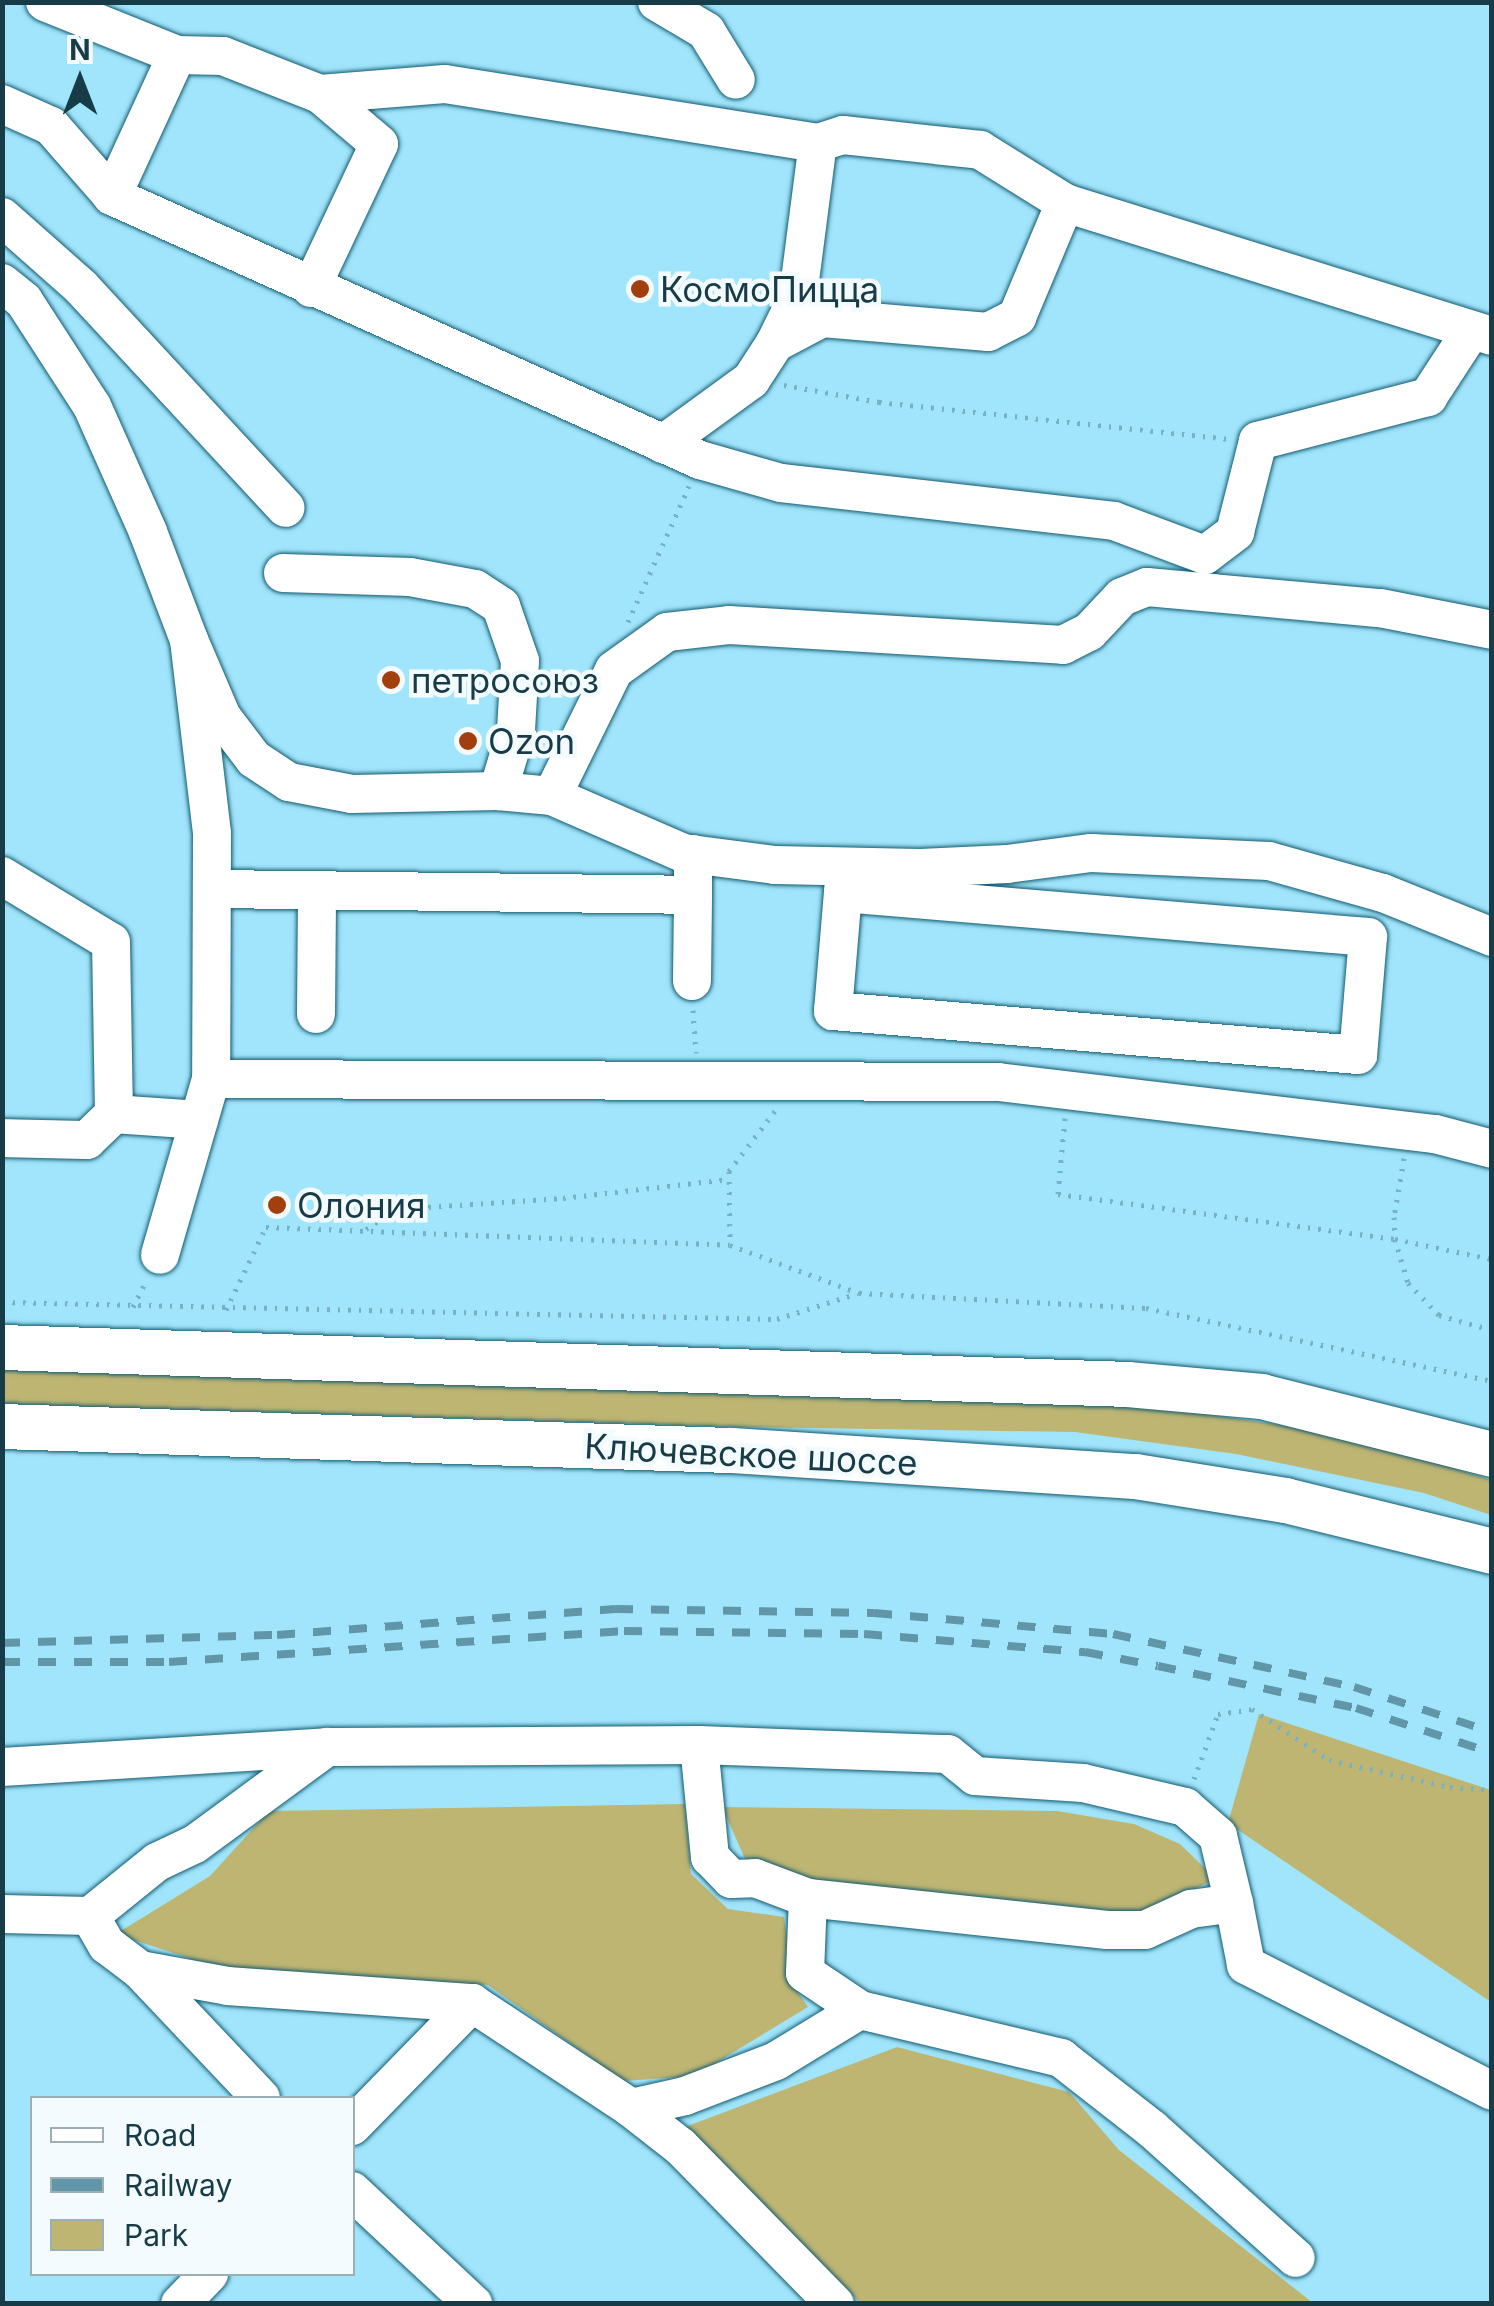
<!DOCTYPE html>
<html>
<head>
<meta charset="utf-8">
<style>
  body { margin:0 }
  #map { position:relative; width:1494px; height:2306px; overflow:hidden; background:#a1e5fc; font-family:Inter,sans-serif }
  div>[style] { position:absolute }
  .green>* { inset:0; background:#beb572 }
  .path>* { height:5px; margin-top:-2.5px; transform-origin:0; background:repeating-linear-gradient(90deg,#76b1c4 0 2.5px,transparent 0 10.5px) }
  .roads { filter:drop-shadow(0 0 2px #125b70) drop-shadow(0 0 2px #125b70) }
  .minor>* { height:38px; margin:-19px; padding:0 19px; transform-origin:19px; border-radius:19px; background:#fff }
  .major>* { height:45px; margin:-22.5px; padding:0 22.5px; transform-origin:22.5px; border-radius:22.5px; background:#fff }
  .rail>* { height:8px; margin-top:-4px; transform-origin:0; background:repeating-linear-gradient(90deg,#6096a8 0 18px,transparent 0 36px) }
  .dots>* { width:28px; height:28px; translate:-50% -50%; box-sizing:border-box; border:5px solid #f3fbfe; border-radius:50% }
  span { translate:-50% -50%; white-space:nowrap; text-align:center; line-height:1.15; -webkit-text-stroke:9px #f3fbfe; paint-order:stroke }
  .poi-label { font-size:35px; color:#173c48 }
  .left { translate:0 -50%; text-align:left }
  .street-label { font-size:35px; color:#173c48 }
  .frame { position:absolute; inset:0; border:5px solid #173c48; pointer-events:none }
  .legend { position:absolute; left:30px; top:2096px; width:325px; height:180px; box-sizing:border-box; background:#f3fbfe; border:2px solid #9bafb5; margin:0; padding:12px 18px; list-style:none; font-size:30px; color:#173c48 }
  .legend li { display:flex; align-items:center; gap:20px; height:50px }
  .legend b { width:50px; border:2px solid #9bafb5 }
  .north { position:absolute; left:30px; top:30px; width:100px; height:100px; -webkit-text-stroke:8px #f3fbfe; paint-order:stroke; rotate:0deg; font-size:28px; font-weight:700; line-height:40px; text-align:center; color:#173c48 }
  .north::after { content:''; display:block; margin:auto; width:35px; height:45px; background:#173c48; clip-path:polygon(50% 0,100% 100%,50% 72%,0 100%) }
</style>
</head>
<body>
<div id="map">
  <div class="green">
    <i style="clip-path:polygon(3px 1365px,1137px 1404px,1348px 1435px,1491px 1480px,1491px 1515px,1424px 1493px,1236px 1454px,1075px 1432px,741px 1427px,3px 1404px)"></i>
    <i style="clip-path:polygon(1259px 1714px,1491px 1790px,1491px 2002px,1228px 1823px)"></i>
    <i style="clip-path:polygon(685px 1804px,691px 1874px,728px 1909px,784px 1917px,795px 1988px,808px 2007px,694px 2076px,623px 2081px,488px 1985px,231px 1972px,116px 1934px,210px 1876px,269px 1811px)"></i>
    <i style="clip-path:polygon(722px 1807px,1057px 1811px,1134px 1824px,1180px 1844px,1216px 1879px,1131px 1918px,830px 1889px,746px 1861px)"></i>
    <i style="clip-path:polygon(897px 2047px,1069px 2092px,1119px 2150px,1313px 2303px,860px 2303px,685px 2127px)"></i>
  </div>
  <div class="path">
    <i style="left:784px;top:385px;width:97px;rotate:10.1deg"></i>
    <i style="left:879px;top:402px;width:353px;rotate:6deg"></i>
    <i style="left:628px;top:622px;width:149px;rotate:-65.8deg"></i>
    <i style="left:693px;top:1010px;width:43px;rotate:86deg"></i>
    <i style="left:775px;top:1111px;width:76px;rotate:127.5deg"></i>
    <i style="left:729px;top:1171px;width:74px;rotate:89.2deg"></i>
    <i style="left:730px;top:1245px;width:138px;rotate:20.4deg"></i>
    <i style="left:859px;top:1293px;width:287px;rotate:3deg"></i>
    <i style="left:1146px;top:1308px;width:354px;rotate:11.9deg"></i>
    <i style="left:1065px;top:1118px;width:76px;rotate:95.3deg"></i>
    <i style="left:1058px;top:1194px;width:340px;rotate:7.6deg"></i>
    <i style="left:1395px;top:1239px;width:99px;rotate:11.7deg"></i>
    <i style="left:1404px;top:1158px;width:60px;rotate:99.6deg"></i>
    <i style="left:1394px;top:1217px;width:22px;rotate:87deg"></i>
    <i style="left:1395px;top:1239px;width:46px;rotate:73.5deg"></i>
    <i style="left:1408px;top:1283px;width:45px;rotate:45.9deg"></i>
    <i style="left:1439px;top:1315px;width:55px;rotate:15.8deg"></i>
    <i style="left:366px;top:1229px;width:37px;rotate:-33deg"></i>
    <i style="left:397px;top:1209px;width:166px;rotate:-3.8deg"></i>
    <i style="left:563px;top:1198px;width:167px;rotate:-6.5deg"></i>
    <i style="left:2px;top:1302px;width:775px;rotate:1.26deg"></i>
    <i style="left:777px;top:1319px;width:83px;rotate:-17.6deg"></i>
    <i style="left:133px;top:1307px;width:31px;rotate:-63deg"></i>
    <i style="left:226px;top:1310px;width:92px;rotate:-64.3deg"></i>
    <i style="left:266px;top:1227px;width:464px;rotate:2.2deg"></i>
    <i style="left:1194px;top:1779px;width:69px;rotate:-69.7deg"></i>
    <i style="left:1218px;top:1714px;width:34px;rotate:-8deg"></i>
    <i style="left:1252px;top:1709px;width:92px;rotate:33.5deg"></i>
    <i style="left:1329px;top:1760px;width:124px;rotate:12.6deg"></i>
    <i style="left:1450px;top:1787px;width:42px;rotate:4.1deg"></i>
  </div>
  <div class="roads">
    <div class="minor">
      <i style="left:45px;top:2px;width:142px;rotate:21.9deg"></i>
      <i style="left:177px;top:55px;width:46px;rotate:1.2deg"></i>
      <i style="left:223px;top:56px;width:104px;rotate:21.4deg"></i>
      <i style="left:320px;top:94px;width:125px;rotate:-4.6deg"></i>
      <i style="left:445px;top:84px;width:378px;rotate:9deg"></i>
      <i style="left:818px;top:143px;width:26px;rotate:-18deg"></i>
      <i style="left:843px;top:135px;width:138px;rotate:6.2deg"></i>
      <i style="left:980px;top:150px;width:100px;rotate:31.9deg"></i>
      <i style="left:1065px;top:203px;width:447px;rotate:17.3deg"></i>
      <i style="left:657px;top:2px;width:57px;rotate:30.6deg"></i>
      <i style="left:706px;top:31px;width:57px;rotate:58.5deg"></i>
      <i style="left:2px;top:104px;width:54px;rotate:24.2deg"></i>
      <i style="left:51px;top:126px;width:93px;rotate:48.9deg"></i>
      <i style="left:112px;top:196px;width:645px;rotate:24.18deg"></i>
      <i style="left:700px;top:460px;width:84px;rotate:15.9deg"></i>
      <i style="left:781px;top:483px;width:335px;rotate:6.5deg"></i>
      <i style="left:1114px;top:521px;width:97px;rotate:20.5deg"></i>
      <i style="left:1205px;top:555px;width:38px;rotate:-37deg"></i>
      <i style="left:1235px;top:532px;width:94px;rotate:-75.8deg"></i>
      <i style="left:1258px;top:441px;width:176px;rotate:-14.5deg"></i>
      <i style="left:1428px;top:397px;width:79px;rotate:-56.9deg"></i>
      <i style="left:112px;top:196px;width:155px;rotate:-65.3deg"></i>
      <i style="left:2px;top:217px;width:106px;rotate:41.5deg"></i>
      <i style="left:81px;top:287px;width:301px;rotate:47.2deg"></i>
      <i style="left:2px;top:283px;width:28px;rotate:39deg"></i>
      <i style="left:24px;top:301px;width:125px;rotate:57.1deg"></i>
      <i style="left:92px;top:406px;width:138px;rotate:66deg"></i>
      <i style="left:148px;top:532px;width:116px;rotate:69.2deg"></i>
      <i style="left:189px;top:640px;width:195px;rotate:83.2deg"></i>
      <i style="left:212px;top:834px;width:245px;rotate:90.2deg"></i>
      <i style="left:211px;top:1079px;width:183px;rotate:106.2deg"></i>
      <i style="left:311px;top:288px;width:159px;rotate:-64.7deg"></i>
      <i style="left:379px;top:144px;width:77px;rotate:-139.7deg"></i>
      <i style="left:775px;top:343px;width:53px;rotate:-28deg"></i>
      <i style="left:822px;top:318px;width:167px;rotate:4.8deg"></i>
      <i style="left:988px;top:332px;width:33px;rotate:-27deg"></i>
      <i style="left:1017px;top:317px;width:124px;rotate:-67.2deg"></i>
      <i style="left:663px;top:444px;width:109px;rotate:-36deg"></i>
      <i style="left:751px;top:380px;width:44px;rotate:-57deg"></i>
      <i style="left:775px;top:343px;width:52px;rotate:-63.9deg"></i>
      <i style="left:798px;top:296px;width:154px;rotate:-82.6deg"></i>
      <i style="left:283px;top:573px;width:127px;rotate:1.8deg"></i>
      <i style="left:410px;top:577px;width:66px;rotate:10.5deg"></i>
      <i style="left:475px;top:589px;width:31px;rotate:33deg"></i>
      <i style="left:501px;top:606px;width:58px;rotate:70.9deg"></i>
      <i style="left:520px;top:661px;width:70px;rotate:93.3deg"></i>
      <i style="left:516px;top:731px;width:63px;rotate:106.7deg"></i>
      <i style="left:189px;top:640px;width:84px;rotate:66.8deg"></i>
      <i style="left:222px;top:717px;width:53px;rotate:52.7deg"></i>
      <i style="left:254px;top:759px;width:42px;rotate:33.3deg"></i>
      <i style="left:289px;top:782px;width:64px;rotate:10.8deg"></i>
      <i style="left:352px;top:794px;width:146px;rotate:-1.2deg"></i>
      <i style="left:498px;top:791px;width:54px;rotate:5.3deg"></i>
      <i style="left:552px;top:796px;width:143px;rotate:23.5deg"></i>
      <i style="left:683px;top:853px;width:93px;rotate:7.4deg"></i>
      <i style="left:775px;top:865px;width:145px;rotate:1.2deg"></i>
      <i style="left:920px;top:868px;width:87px;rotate:-2.6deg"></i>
      <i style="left:1007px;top:864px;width:85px;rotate:-7.5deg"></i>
      <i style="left:1091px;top:853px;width:178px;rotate:2.6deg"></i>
      <i style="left:1269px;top:861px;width:118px;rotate:15.7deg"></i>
      <i style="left:1383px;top:893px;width:118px;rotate:22deg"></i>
      <i style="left:552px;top:796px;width:140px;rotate:-63.8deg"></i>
      <i style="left:614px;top:670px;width:65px;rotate:-35.6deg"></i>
      <i style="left:667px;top:632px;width:62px;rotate:-6.4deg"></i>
      <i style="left:729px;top:625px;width:335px;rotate:3.4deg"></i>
      <i style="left:1063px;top:645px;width:29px;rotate:-27deg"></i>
      <i style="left:1089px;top:632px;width:48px;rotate:-46.7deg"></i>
      <i style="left:1122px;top:597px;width:27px;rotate:-22deg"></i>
      <i style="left:1147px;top:587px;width:234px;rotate:5.2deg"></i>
      <i style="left:1380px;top:608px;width:114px;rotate:11.1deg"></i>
      <i style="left:2px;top:876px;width:127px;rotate:31.2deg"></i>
      <i style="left:111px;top:942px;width:172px;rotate:89deg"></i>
      <i style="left:114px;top:1114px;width:37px;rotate:136deg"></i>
      <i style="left:87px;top:1140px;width:85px;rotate:-178.7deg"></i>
      <i style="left:213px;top:889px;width:480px;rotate:0.7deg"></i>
      <i style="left:693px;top:895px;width:41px;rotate:-90deg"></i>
      <i style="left:843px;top:893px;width:527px;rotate:4.79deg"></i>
      <i style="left:1368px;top:937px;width:118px;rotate:94.8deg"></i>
      <i style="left:1358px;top:1055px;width:527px;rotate:-175.21deg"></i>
      <i style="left:833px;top:1011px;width:118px;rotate:-85.2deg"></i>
      <i style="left:843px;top:893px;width:26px;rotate:-86deg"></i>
      <i style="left:692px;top:981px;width:86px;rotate:-89.3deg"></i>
      <i style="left:316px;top:1014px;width:123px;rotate:-89.5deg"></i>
      <i style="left:211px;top:1079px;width:787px;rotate:0.22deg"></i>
      <i style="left:998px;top:1082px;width:440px;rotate:6.8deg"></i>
      <i style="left:1435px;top:1134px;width:59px;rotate:14.7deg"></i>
      <i style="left:114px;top:1114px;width:85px;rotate:4deg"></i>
      <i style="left:699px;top:1745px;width:113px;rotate:84.4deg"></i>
      <i style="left:710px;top:1857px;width:30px;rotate:46deg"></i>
      <i style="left:731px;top:1879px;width:24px;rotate:-2deg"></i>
      <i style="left:755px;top:1878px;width:57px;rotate:20.7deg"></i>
      <i style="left:808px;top:1898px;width:301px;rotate:6.1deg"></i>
      <i style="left:1107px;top:1930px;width:38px"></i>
      <i style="left:1145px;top:1930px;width:51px;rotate:-24.5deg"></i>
      <i style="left:1191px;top:1909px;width:43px;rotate:-7.9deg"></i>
      <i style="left:1234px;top:1903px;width:63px;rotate:79deg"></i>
      <i style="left:1246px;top:1965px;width:276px;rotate:27.1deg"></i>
      <i style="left:2px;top:1767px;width:326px;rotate:-3.5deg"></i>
      <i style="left:327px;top:1747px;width:372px;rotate:-0.3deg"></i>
      <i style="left:699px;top:1745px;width:249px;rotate:2.1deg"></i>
      <i style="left:948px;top:1754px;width:35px;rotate:39deg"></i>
      <i style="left:975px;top:1776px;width:108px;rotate:3.7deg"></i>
      <i style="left:1083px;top:1783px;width:105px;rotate:13.2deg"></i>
      <i style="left:1185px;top:1807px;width:44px;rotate:41.3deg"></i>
      <i style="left:1218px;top:1836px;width:69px;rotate:76.6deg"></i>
      <i style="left:808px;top:1898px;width:75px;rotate:92.3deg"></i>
      <i style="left:805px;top:1973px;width:66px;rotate:33.9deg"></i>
      <i style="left:2px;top:1914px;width:88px;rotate:1.3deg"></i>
      <i style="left:90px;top:1916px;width:34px;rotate:60deg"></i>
      <i style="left:107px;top:1945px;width:41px;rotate:37.1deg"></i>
      <i style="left:140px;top:1970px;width:89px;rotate:10.3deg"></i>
      <i style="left:228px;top:1986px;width:245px;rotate:4deg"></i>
      <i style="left:472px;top:2003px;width:191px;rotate:33.4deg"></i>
      <i style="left:631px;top:2108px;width:63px;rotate:38deg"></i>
      <i style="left:681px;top:2147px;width:220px;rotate:45.6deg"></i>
      <i style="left:90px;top:1916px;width:86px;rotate:-38.9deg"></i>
      <i style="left:157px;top:1862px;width:42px;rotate:-25.3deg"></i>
      <i style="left:195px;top:1844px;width:164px;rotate:-36.3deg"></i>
      <i style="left:140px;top:1970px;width:176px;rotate:46.6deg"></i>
      <i style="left:631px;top:2108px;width:55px;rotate:-12.5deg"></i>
      <i style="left:685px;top:2096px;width:97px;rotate:-21deg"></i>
      <i style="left:776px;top:2061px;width:98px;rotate:-31.3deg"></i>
      <i style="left:860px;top:2010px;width:207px;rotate:13.4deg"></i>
      <i style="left:1061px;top:2058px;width:115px;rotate:38deg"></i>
      <i style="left:1152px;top:2129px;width:193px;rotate:41.9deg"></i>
      <i style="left:352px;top:2126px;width:172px;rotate:-45.7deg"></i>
      <i style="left:352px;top:2191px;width:166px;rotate:43deg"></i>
      <i style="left:180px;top:2304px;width:42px;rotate:-46deg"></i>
    </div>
    <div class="major">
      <i style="left:2px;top:1347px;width:1126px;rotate:1.88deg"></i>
      <i style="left:1127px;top:1384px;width:135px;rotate:5.1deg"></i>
      <i style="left:1261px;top:1396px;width:238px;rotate:14.1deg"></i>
      <i style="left:2px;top:1426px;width:729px;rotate:1.89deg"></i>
      <i style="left:731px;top:1450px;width:405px;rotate:3.7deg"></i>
      <i style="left:1135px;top:1476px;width:152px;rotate:9.1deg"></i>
      <i style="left:1285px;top:1500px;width:213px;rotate:13.8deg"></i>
    </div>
  </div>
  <div class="rail">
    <i style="left:2px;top:1643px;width:275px;rotate:-1.7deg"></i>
    <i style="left:277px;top:1635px;width:339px;rotate:-4.4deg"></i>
    <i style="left:615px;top:1609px;width:259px;rotate:0.9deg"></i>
    <i style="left:874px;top:1613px;width:240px;rotate:5deg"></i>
    <i style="left:1113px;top:1634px;width:247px;rotate:12.4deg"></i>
    <i style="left:1354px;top:1687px;width:145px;rotate:18.1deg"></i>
    <i style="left:2px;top:1662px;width:167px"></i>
    <i style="left:169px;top:1662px;width:456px;rotate:-3.9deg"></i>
    <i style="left:624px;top:1631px;width:240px;rotate:0.7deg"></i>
    <i style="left:864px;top:1634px;width:222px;rotate:4.7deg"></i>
    <i style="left:1085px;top:1652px;width:74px;rotate:10.9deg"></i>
    <i style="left:1158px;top:1666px;width:202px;rotate:12deg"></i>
    <i style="left:1356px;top:1708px;width:143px;rotate:18.3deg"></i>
  </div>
  <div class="dots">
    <i style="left:640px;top:289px;background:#a33e0d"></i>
    <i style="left:391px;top:680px;background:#a33e0d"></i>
    <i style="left:468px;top:741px;background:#a33e0d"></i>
    <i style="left:277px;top:1205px;background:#a33e0d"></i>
  </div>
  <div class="poi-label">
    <span class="left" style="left:660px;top:289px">КосмоПицца</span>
    <span class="left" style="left:411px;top:680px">петросоюз</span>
    <span class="left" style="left:488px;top:741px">Ozon</span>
    <span class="left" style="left:297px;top:1205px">Олония</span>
  </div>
  <div class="street-label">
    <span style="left:751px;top:1454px;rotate:3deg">Ключевское шоссе</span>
  </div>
  <div class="frame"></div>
  <ul class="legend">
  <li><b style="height:12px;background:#fff"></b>Road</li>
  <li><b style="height:12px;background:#6096a8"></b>Railway</li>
  <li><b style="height:28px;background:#beb572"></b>Park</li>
  </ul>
  <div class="north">N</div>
</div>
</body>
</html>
